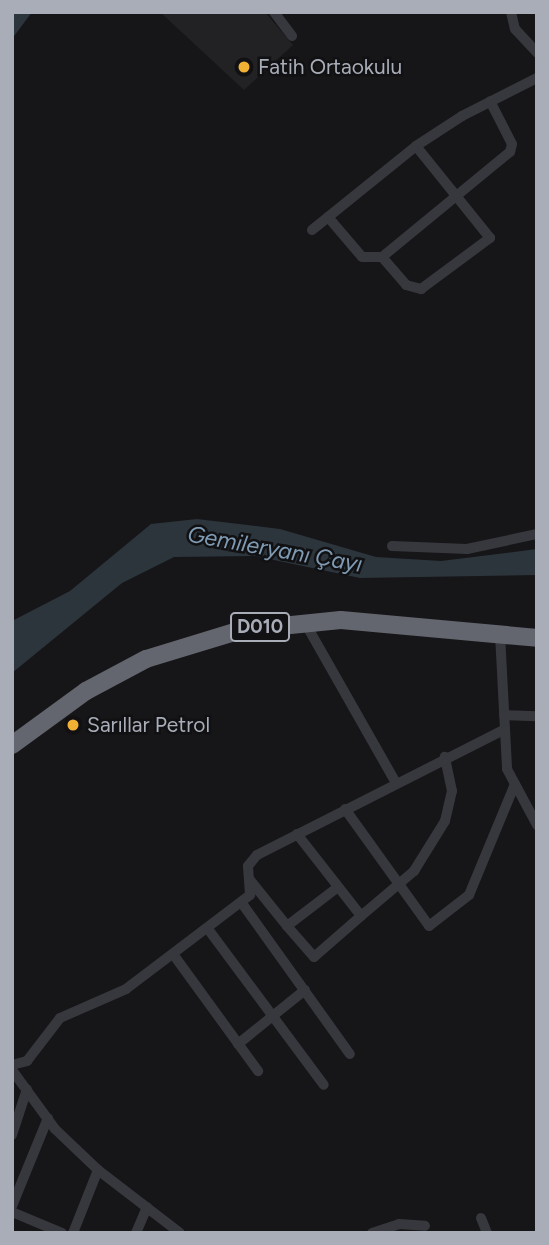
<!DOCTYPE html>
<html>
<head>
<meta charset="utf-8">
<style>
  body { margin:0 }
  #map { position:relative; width:549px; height:1245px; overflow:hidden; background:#161618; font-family:Figtree,sans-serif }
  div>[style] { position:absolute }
  .built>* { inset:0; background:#222225 }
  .water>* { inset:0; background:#2c353c }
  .street>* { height:10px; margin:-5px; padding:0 5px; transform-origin:5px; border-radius:5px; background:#37383d }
  .highway>* { height:18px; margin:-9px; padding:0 9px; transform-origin:9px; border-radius:9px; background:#63666e }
  .dots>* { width:19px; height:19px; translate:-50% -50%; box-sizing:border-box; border:4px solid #111113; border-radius:50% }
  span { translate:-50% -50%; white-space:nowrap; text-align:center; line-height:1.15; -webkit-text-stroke:5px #111113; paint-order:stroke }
  .shield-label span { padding:2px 5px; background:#111113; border:2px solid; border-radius:5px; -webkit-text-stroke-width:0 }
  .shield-label { font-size:19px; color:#a8adb8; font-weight:700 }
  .poi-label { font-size:21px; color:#a8adb8 }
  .left { translate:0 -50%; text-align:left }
  .water-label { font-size:23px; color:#7f9bb3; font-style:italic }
  .frame { position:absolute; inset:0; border:14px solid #a8adb8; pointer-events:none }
</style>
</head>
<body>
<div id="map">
  <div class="built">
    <i style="clip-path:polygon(160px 12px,265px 12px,293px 45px,244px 90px)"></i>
  </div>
  <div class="water">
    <i style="clip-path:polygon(12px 12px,32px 12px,12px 39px)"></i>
    <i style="clip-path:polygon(197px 519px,280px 529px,376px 557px,441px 561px,537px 549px,537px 575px,360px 578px,255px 556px,174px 557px,122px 583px,12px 673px,12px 621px,70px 591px,151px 524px)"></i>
  </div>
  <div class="street">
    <i style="left:274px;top:12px;width:30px;rotate:53deg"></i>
    <i style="left:511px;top:12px;width:17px;rotate:77deg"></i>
    <i style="left:515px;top:29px;width:33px;rotate:47deg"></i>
    <i style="left:328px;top:217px;width:52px;rotate:49.6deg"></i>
    <i style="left:362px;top:257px;width:20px"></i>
    <i style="left:382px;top:257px;width:166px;rotate:-39.4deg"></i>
    <i style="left:510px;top:152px;width:8px;rotate:-76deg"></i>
    <i style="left:512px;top:144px;width:48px;rotate:-117.1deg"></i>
    <i style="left:312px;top:230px;width:134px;rotate:-38.9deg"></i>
    <i style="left:416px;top:146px;width:55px;rotate:-33.1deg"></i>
    <i style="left:462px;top:116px;width:84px;rotate:-26.9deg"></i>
    <i style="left:382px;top:257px;width:37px;rotate:49deg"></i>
    <i style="left:406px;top:285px;width:16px;rotate:15deg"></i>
    <i style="left:421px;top:289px;width:86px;rotate:-36.5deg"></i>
    <i style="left:490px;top:238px;width:118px;rotate:-128.8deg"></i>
    <i style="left:392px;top:546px;width:75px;rotate:2.3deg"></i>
    <i style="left:467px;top:549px;width:72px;rotate:-12.1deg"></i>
    <i style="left:304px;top:621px;width:186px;rotate:60.4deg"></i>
    <i style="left:500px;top:634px;width:135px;rotate:87deg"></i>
    <i style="left:507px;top:769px;width:64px;rotate:61.8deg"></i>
    <i style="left:504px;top:715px;width:33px;rotate:2deg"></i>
    <i style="left:345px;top:809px;width:144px;rotate:54.3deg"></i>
    <i style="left:429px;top:926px;width:51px;rotate:-37.8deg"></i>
    <i style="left:469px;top:895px;width:120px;rotate:-67.5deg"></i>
    <i style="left:297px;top:834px;width:104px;rotate:52deg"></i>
    <i style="left:361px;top:916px;width:70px;rotate:-40.3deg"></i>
    <i style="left:414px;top:871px;width:59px;rotate:-58.2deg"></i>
    <i style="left:445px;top:821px;width:31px;rotate:-77deg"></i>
    <i style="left:452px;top:791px;width:35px;rotate:-102deg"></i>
    <i style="left:250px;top:880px;width:59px;rotate:51.2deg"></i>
    <i style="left:287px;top:926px;width:64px;rotate:-37.4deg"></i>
    <i style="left:241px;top:902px;width:187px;rotate:54.4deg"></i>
    <i style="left:287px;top:926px;width:41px;rotate:48.9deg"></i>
    <i style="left:314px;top:957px;width:62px;rotate:-41.1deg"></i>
    <i style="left:208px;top:929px;width:194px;rotate:53.4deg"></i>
    <i style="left:173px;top:954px;width:145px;rotate:54deg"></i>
    <i style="left:238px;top:1044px;width:86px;rotate:-38.9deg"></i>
    <i style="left:12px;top:1065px;width:16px;rotate:-15deg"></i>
    <i style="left:27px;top:1061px;width:54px;rotate:-52.5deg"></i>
    <i style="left:60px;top:1018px;width:72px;rotate:-23.7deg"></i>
    <i style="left:126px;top:989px;width:156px;rotate:-37.2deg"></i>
    <i style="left:250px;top:895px;width:29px;rotate:-94deg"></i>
    <i style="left:248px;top:866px;width:14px;rotate:-51deg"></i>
    <i style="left:257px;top:855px;width:278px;rotate:-26.9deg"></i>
    <i style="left:12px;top:1070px;width:73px;rotate:53.9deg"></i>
    <i style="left:55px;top:1129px;width:59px;rotate:43.6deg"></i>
    <i style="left:98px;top:1170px;width:103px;rotate:37.5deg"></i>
    <i style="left:12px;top:1135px;width:48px;rotate:-71.9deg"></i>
    <i style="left:12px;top:1206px;width:95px;rotate:-67.8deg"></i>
    <i style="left:12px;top:1212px;width:54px;rotate:22.8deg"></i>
    <i style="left:481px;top:1218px;width:16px;rotate:68deg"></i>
    <i style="left:73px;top:1233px;width:68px;rotate:-68.4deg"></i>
    <i style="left:136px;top:1233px;width:28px;rotate:-67deg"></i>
    <i style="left:372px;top:1233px;width:28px;rotate:-18deg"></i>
    <i style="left:399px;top:1224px;width:26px;rotate:4deg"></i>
  </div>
  <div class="highway">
    <i style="left:12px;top:745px;width:92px;rotate:-36.1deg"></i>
    <i style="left:86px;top:691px;width:68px;rotate:-28.1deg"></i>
    <i style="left:146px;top:659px;width:99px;rotate:-17deg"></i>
    <i style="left:241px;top:630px;width:100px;rotate:-5.7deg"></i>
    <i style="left:341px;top:620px;width:197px;rotate:5.2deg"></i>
  </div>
  <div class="dots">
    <i style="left:244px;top:67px;background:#f2b134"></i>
    <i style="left:73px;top:725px;background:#f2b134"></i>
  </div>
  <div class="shield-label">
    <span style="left:260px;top:627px">D010</span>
  </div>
  <div class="poi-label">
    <span class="left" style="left:258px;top:67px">Fatih Ortaokulu</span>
    <span class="left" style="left:87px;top:725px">Sarıllar Petrol</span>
  </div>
  <div class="water-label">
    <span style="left:275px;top:549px;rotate:10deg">Gemileryanı Çayı</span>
  </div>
  <div class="frame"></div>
</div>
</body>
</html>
